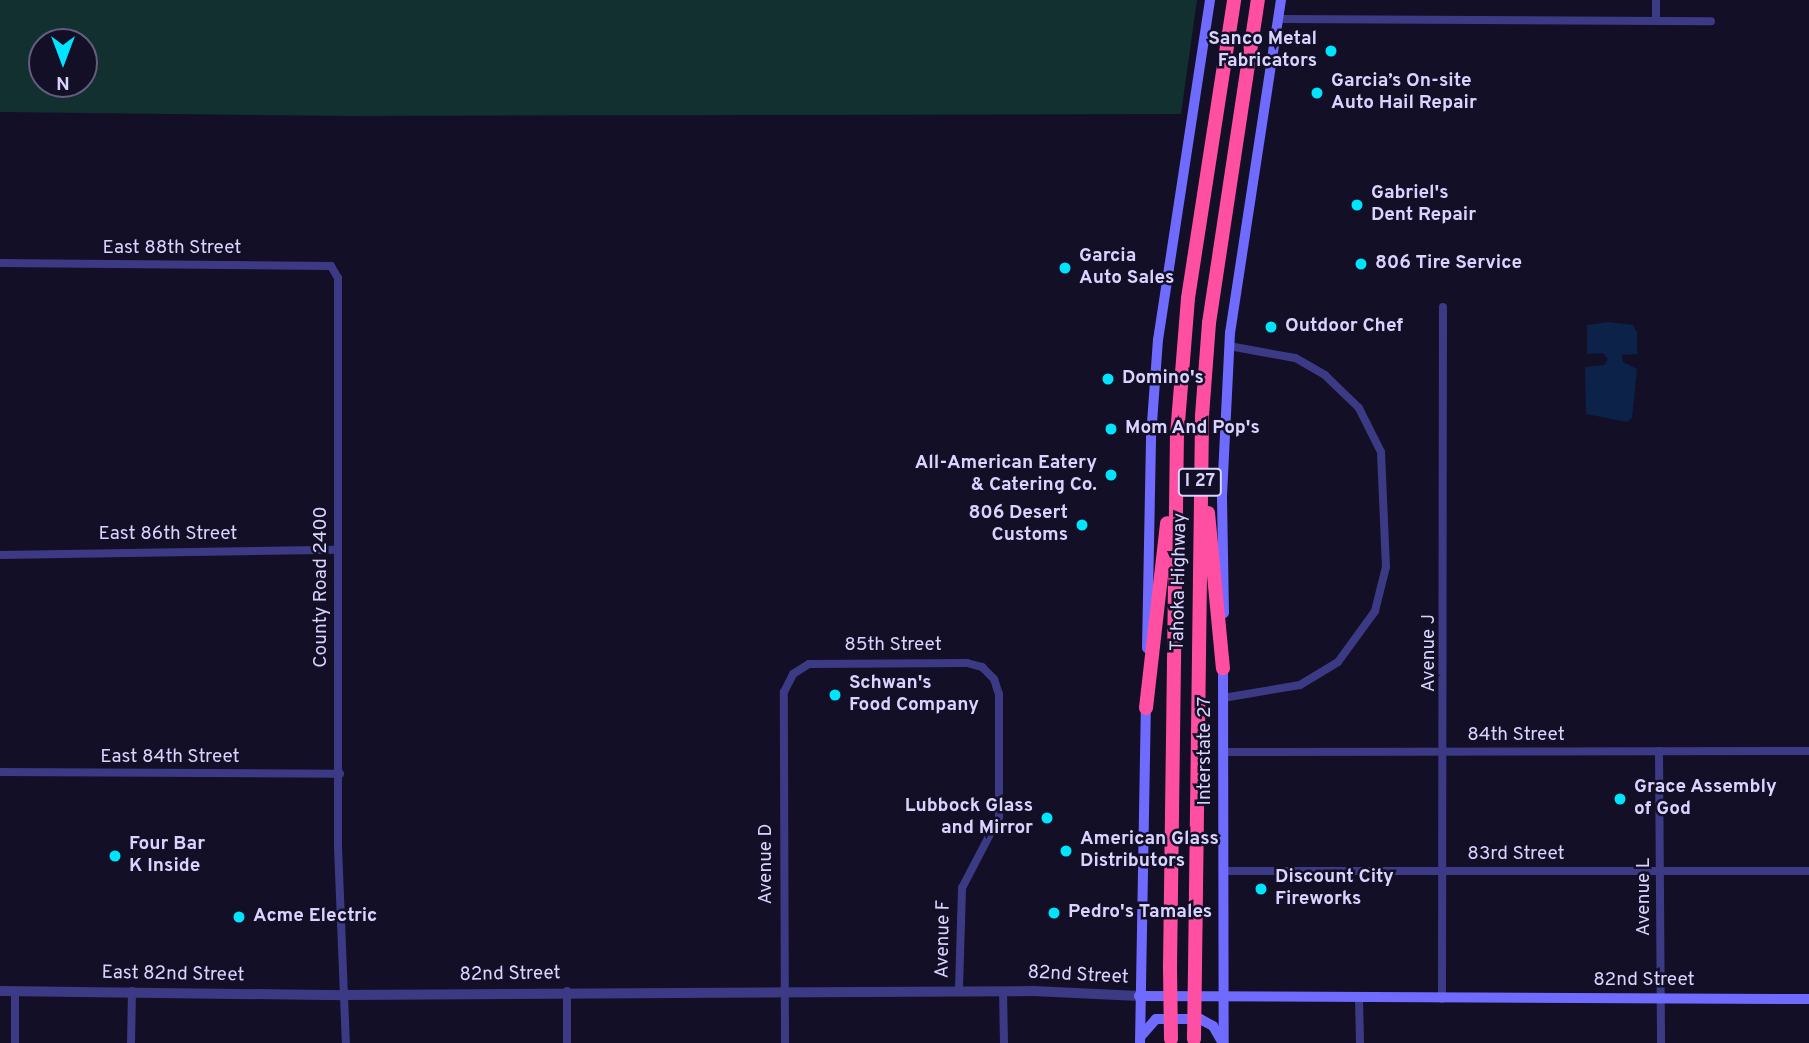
<!DOCTYPE html>
<html>
<head>
<meta charset="utf-8">
<style>
  body { margin:0 }
  #map { position:relative; width:1809px; height:1043px; overflow:hidden; background:#130f26; font-family:Overpass,sans-serif }
  div>[style] { position:absolute }
  .green>* { inset:0; background:#12302f }
  .water>* { inset:0; background:#0c2248 }
  .minor>* { height:8px; margin:-4px; padding:0 4px; transform-origin:4px; border-radius:4px; background:#3d3a85 }
  .tertiary>* { height:10px; margin:-5px; padding:0 5px; transform-origin:5px; border-radius:5px; background:#3d3a85 }
  .secondary>* { height:10px; margin:-5px; padding:0 5px; transform-origin:5px; border-radius:5px; background:#6f6bff }
  .motorway>* { height:14px; margin:-7px; padding:0 7px; transform-origin:7px; border-radius:7px; background:#ff4fa3 }
  .motorway-bridge>* { height:14px; margin:-7px; padding:0 7px; transform-origin:7px; border-radius:7px; background:#ff4fa3 }
  .dots>* { width:19px; height:19px; translate:-50% -50%; box-sizing:border-box; border:4px solid #130f26; border-radius:50% }
  span { translate:-50% -50%; white-space:nowrap; text-align:center; line-height:1.15; -webkit-text-stroke:5px #130f26; paint-order:stroke }
  .shield-label span { padding:2px 5px; background:#130f26; border:2px solid; border-radius:5px; -webkit-text-stroke-width:0 }
  .shield-label { font-size:18px; color:#d9d4ff; font-weight:700 }
  .poi-label { font-size:19px; color:#d9d4ff; font-weight:700 }
  .right { translate:-100% -50%; text-align:right }
  .left { translate:0 -50%; text-align:left }
  .street-label { font-size:19px; color:#d9d4ff }
  .north { position:absolute; left:28px; top:28px; width:70px; height:70px; box-sizing:border-box; background:#130f26; border:2px solid #625e7d; border-radius:50%; rotate:180deg; font-size:19px; font-weight:700; line-height:28px; text-align:center; color:#d9d4ff }
  .north::after { content:''; display:block; margin:auto; width:24px; height:32px; background:#00e5ff; clip-path:polygon(50% 0,100% 100%,50% 72%,0 100%) }
</style>
</head>
<body>
<div id="map">
  <div class="green">
    <i style="clip-path:polygon(evenodd,0 0,1197px 0,1181px 114px,350px 116px,0 112px,0 0,42px 42px,84px 42px,84px 84px,42px 84px,42px 42px)"></i>
  </div>
  <div class="water">
    <i style="clip-path:polygon(1609px 322px,1633px 325px,1637px 332px,1637px 354px,1622px 355px,1623px 362px,1637px 369px,1632px 418px,1627px 422px,1586px 414px,1585px 367px,1604px 365px,1608px 359px,1603px 353px,1587px 354px,1587px 325px)"></i>
  </div>
  <div class="minor">
    <i style="left:1656px;top:0;width:20px;rotate:90deg"></i>
    <i style="left:1279px;top:19px;width:432px;rotate:0.3deg"></i>
    <i style="left:0;top:263px;width:331px;rotate:0.5deg"></i>
    <i style="left:331px;top:266px;width:14px;rotate:60deg"></i>
    <i style="left:338px;top:278px;width:569px;rotate:90deg"></i>
    <i style="left:338px;top:847px;width:196px;rotate:87.7deg"></i>
    <i style="left:0;top:555px;width:337px;rotate:-0.9deg"></i>
    <i style="left:1223px;top:698px;width:78px;rotate:-9.6deg"></i>
    <i style="left:1300px;top:685px;width:44px;rotate:-31.2deg"></i>
    <i style="left:1338px;top:662px;width:63px;rotate:-54deg"></i>
    <i style="left:1375px;top:611px;width:45px;rotate:-76deg"></i>
    <i style="left:1386px;top:567px;width:115px;rotate:-92.5deg"></i>
    <i style="left:1381px;top:452px;width:49px;rotate:-116.6deg"></i>
    <i style="left:1359px;top:408px;width:47px;rotate:-135.9deg"></i>
    <i style="left:1325px;top:375px;width:34px;rotate:-150deg"></i>
    <i style="left:1295px;top:358px;width:67px;rotate:-169.7deg"></i>
    <i style="left:1659px;top:751px;width:292px;rotate:89.6deg"></i>
    <i style="left:1223px;top:752px;width:586px;rotate:-0.1deg"></i>
    <i style="left:0;top:772px;width:340px;rotate:0.3deg"></i>
    <i style="left:1223px;top:871px;width:586px"></i>
    <i style="left:15px;top:991px;width:52px;rotate:90deg"></i>
    <i style="left:1003px;top:991px;width:52px;rotate:88.9deg"></i>
    <i style="left:1359px;top:998px;width:45px;rotate:88.7deg"></i>
    <i style="left:1442px;top:999px;width:692px;rotate:-89.92deg"></i>
    <i style="left:131px;top:1043px;width:52px;rotate:-88.9deg"></i>
    <i style="left:567px;top:1043px;width:52px;rotate:-90deg"></i>
    <i style="left:785px;top:1043px;width:351px;rotate:-90.2deg"></i>
    <i style="left:784px;top:692px;width:20px;rotate:-63deg"></i>
    <i style="left:793px;top:674px;width:19px;rotate:-32deg"></i>
    <i style="left:809px;top:664px;width:158px;rotate:-0.4deg"></i>
    <i style="left:967px;top:663px;width:16px;rotate:15deg"></i>
    <i style="left:982px;top:667px;width:17px;rotate:45deg"></i>
    <i style="left:994px;top:679px;width:16px;rotate:72deg"></i>
    <i style="left:999px;top:694px;width:123px;rotate:90deg"></i>
    <i style="left:999px;top:817px;width:80px;rotate:117.5deg"></i>
    <i style="left:962px;top:888px;width:103px;rotate:91.7deg"></i>
  </div>
  <div class="tertiary">
    <i style="left:0;top:991px;width:346px;rotate:0.7deg"></i>
    <i style="left:346px;top:995px;width:687px;rotate:-0.33deg"></i>
    <i style="left:1033px;top:991px;width:106px;rotate:2.7deg"></i>
  </div>
  <div class="secondary">
    <i style="left:1224px;top:613px;width:117px;rotate:-91deg"></i>
    <i style="left:1222px;top:496px;width:163px;rotate:-87.2deg"></i>
    <i style="left:1230px;top:333px;width:337px;rotate:-81.3deg"></i>
    <i style="left:1147px;top:648px;width:211px;rotate:-88.9deg"></i>
    <i style="left:1151px;top:437px;width:97px;rotate:-85.9deg"></i>
    <i style="left:1158px;top:340px;width:344px;rotate:-81.3deg"></i>
    <i style="left:1223px;top:661px;width:382px;rotate:89.9deg"></i>
    <i style="left:1139px;top:996px;width:670px;rotate:0.26deg"></i>
    <i style="left:1142px;top:1035px;width:21px;rotate:-49deg"></i>
    <i style="left:1156px;top:1019px;width:44px"></i>
    <i style="left:1200px;top:1019px;width:15px;rotate:28deg"></i>
    <i style="left:1213px;top:1026px;width:20px;rotate:60deg"></i>
    <i style="left:1140px;top:1043px;width:340px;rotate:-89deg"></i>
  </div>
  <div class="motorway">
    <i style="left:1208px;top:513px;width:156px;rotate:84.5deg"></i>
    <i style="left:1146px;top:708px;width:186px;rotate:-83.5deg"></i>
    <i style="left:1170px;top:967px;width:532px;rotate:-89.25deg"></i>
    <i style="left:1177px;top:435px;width:137px;rotate:-85.4deg"></i>
    <i style="left:1188px;top:298px;width:302px;rotate:-81.2deg"></i>
    <i style="left:1195px;top:968px;width:552px;rotate:-89.27deg"></i>
    <i style="left:1202px;top:416px;width:93px;rotate:-85.7deg"></i>
    <i style="left:1209px;top:323px;width:327px;rotate:-81.4deg"></i>
  </div>
  <div class="motorway-bridge">
    <i style="left:1170px;top:967px;width:72px;rotate:89.2deg"></i>
    <i style="left:1194px;top:1039px;width:71px;rotate:-89.2deg"></i>
  </div>
  <div class="dots">
    <i style="left:1331px;top:51px;background:#00e5ff"></i>
    <i style="left:1317px;top:93px;background:#00e5ff"></i>
    <i style="left:1357px;top:205px;background:#00e5ff"></i>
    <i style="left:1361px;top:264px;background:#00e5ff"></i>
    <i style="left:1065px;top:268px;background:#00e5ff"></i>
    <i style="left:1271px;top:327px;background:#00e5ff"></i>
    <i style="left:1108px;top:379px;background:#00e5ff"></i>
    <i style="left:1111px;top:429px;background:#00e5ff"></i>
    <i style="left:1111px;top:475px;background:#00e5ff"></i>
    <i style="left:1082px;top:525px;background:#00e5ff"></i>
    <i style="left:835px;top:695px;background:#00e5ff"></i>
    <i style="left:1620px;top:799px;background:#00e5ff"></i>
    <i style="left:1047px;top:818px;background:#00e5ff"></i>
    <i style="left:1066px;top:851px;background:#00e5ff"></i>
    <i style="left:115px;top:856px;background:#00e5ff"></i>
    <i style="left:1261px;top:889px;background:#00e5ff"></i>
    <i style="left:1054px;top:913px;background:#00e5ff"></i>
    <i style="left:239px;top:917px;background:#00e5ff"></i>
  </div>
  <div class="shield-label">
    <span style="left:1200px;top:482px">I 27</span>
  </div>
  <div class="poi-label">
    <span class="right" style="left:1317px;top:51px">Sanco Metal<br>Fabricators</span>
    <span class="left" style="left:1331px;top:93px">Garcia’s On-site<br>Auto Hail Repair</span>
    <span class="left" style="left:1371px;top:205px">Gabriel's<br>Dent Repair</span>
    <span class="left" style="left:1079px;top:268px">Garcia<br>Auto Sales</span>
    <span class="left" style="left:1375px;top:264px">806 Tire Service</span>
    <span class="left" style="left:1285px;top:327px">Outdoor Chef</span>
    <span class="left" style="left:1122px;top:379px">Domino's</span>
    <span class="left" style="left:1125px;top:429px">Mom And Pop's</span>
    <span class="right" style="left:1097px;top:475px">All-American Eatery<br>&amp; Catering Co.</span>
    <span class="right" style="left:1068px;top:525px">806 Desert<br>Customs</span>
    <span class="left" style="left:849px;top:695px">Schwan's<br>Food Company</span>
    <span class="left" style="left:1634px;top:799px">Grace Assembly<br>of God</span>
    <span class="right" style="left:1033px;top:818px">Lubbock Glass<br>and Mirror</span>
    <span class="left" style="left:1080px;top:851px">American Glass<br>Distributors</span>
    <span class="left" style="left:129px;top:856px">Four Bar<br>K Inside</span>
    <span class="left" style="left:1275px;top:889px">Discount City<br>Fireworks</span>
    <span class="left" style="left:1068px;top:913px">Pedro's Tamales</span>
    <span class="left" style="left:253px;top:917px">Acme Electric</span>
  </div>
  <div class="street-label">
    <span style="left:172px;top:249px">East 88th Street</span>
    <span style="left:168px;top:535px">East 86th Street</span>
    <span style="left:1180px;top:582px;rotate:-89deg">Tahoka Highway</span>
    <span style="left:322px;top:587px;rotate:-90deg">County Road 2400</span>
    <span style="left:893px;top:646px">85th Street</span>
    <span style="left:1430px;top:653px;rotate:-90deg">Avenue J</span>
    <span style="left:1516px;top:736px">84th Street</span>
    <span style="left:1206px;top:751px;rotate:-90deg">Interstate 27</span>
    <span style="left:170px;top:758px">East 84th Street</span>
    <span style="left:1516px;top:855px">83rd Street</span>
    <span style="left:767px;top:864px;rotate:-90deg">Avenue D</span>
    <span style="left:1645px;top:897px;rotate:-90deg">Avenue L</span>
    <span style="left:944px;top:939px;rotate:-89deg">Avenue F</span>
    <span style="left:173px;top:975px;rotate:1deg">East 82nd Street</span>
    <span style="left:510px;top:975px;rotate:-1deg">82nd Street</span>
    <span style="left:1078px;top:976px;rotate:3deg">82nd Street</span>
    <span style="left:1644px;top:981px">82nd Street</span>
  </div>
  <div class="north">N</div>
</div>
</body>
</html>
